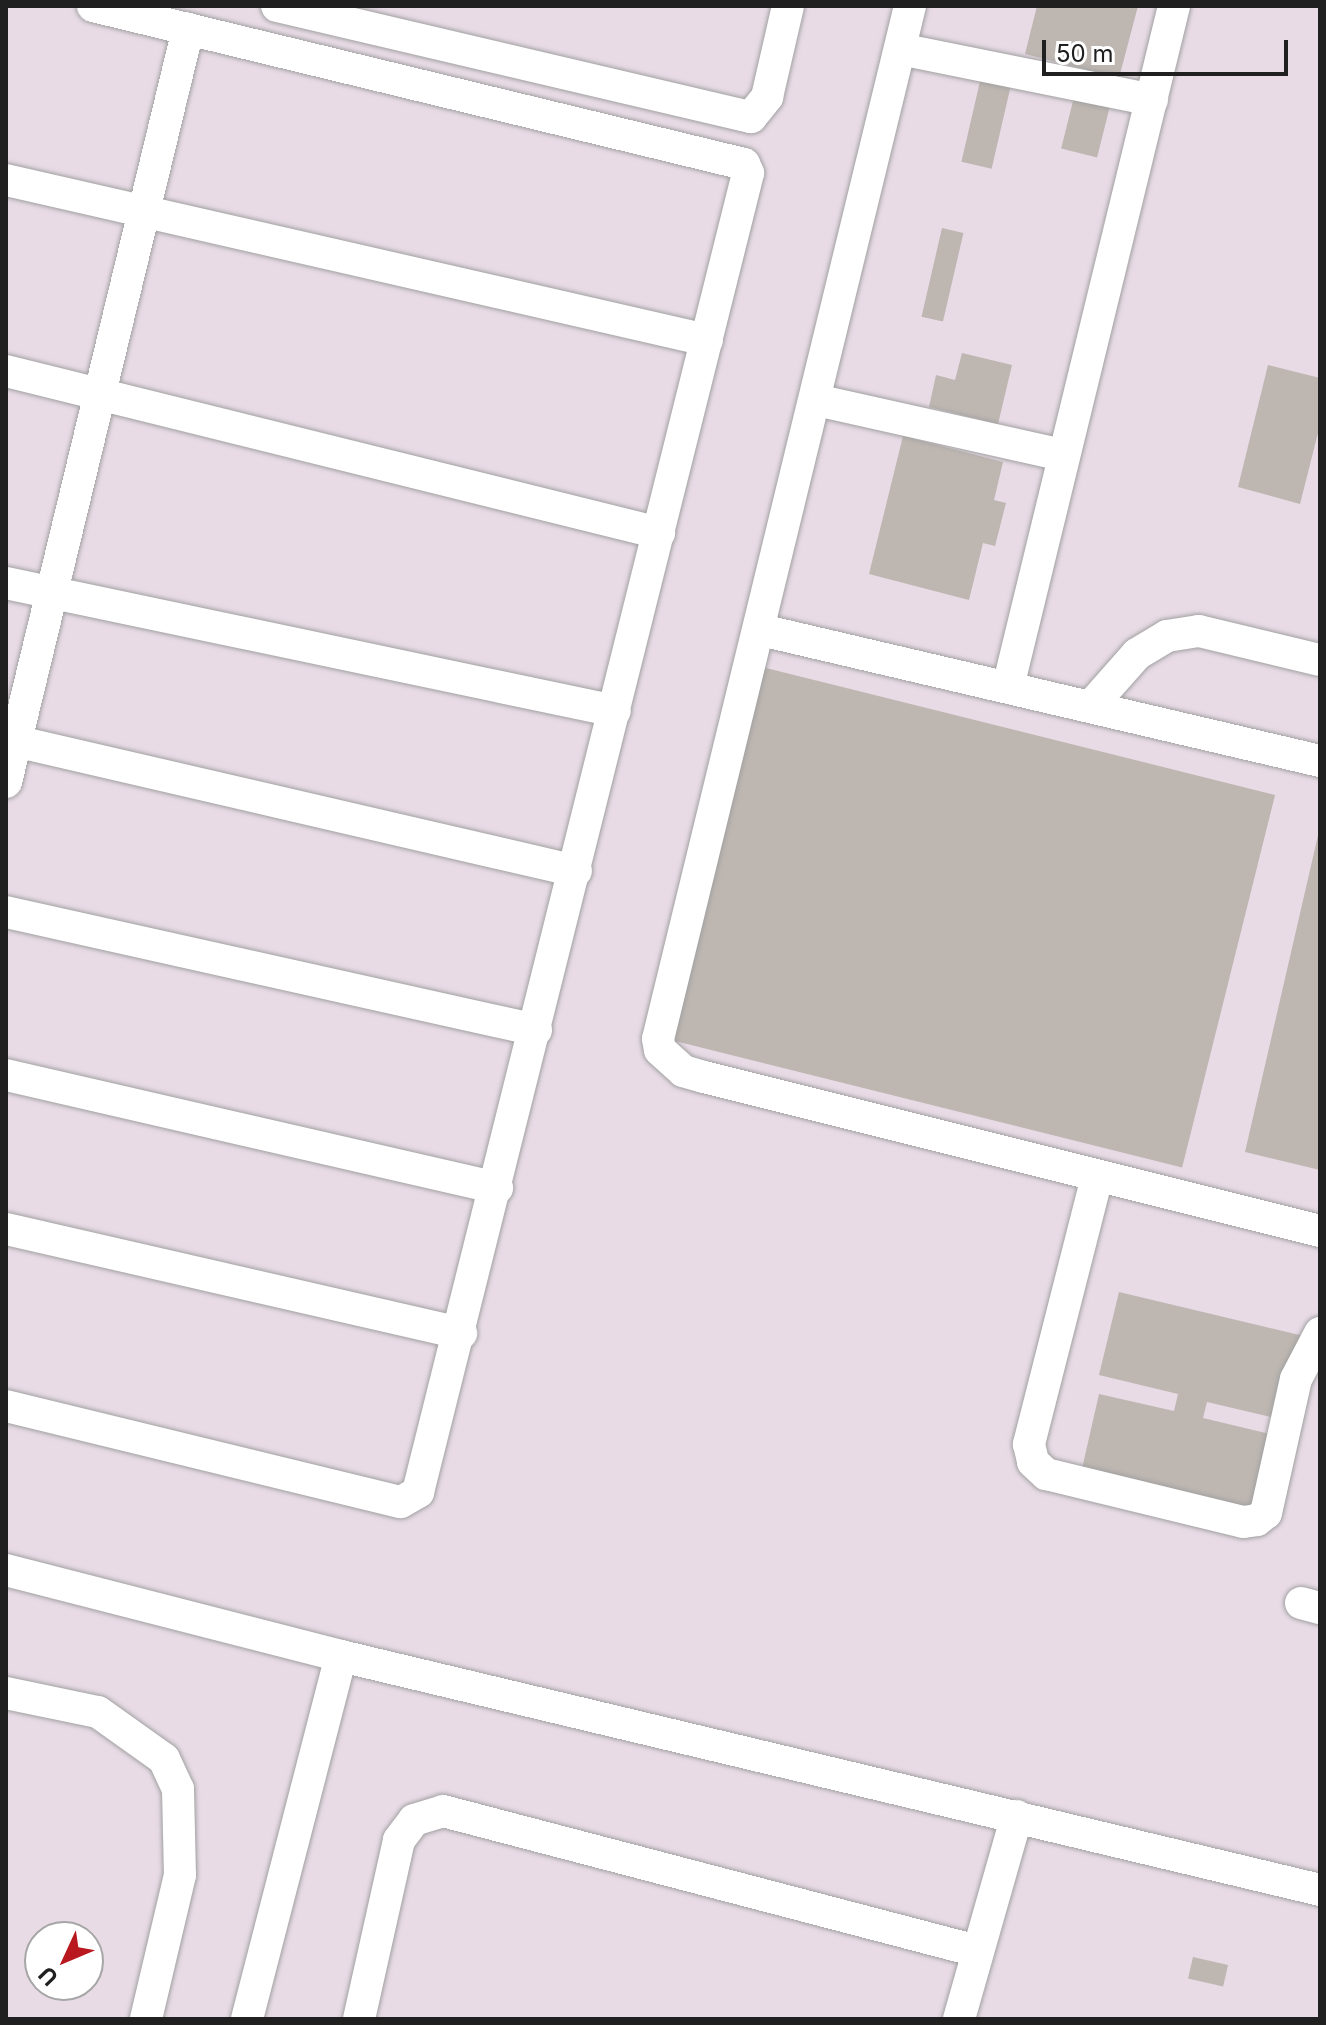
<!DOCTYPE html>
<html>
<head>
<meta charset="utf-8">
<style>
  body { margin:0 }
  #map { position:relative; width:1326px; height:2025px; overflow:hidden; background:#f0ede8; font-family:Inter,sans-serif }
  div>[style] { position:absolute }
  .industrial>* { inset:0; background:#e8dbe6 }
  .building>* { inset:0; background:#bdb6b1; transform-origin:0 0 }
  .roads { filter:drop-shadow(0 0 2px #a1a1a1) drop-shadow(0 0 2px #a1a1a1) }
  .minor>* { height:32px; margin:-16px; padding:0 16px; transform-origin:16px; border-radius:16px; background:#fff }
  span { translate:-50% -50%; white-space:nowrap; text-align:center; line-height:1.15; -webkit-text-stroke:6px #fff; paint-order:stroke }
  .frame { position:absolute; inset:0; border:8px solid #202020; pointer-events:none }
  .north { position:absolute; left:24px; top:1921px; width:80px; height:80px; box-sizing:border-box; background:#fff; border:2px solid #a6a6a6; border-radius:50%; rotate:226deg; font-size:22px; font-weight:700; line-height:32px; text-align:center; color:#202020 }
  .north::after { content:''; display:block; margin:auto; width:28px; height:36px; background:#b9181f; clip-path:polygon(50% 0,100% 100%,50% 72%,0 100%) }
  .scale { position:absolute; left:1042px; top:40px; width:246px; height:36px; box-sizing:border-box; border:4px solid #202020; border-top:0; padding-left:10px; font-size:24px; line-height:28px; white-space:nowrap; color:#202020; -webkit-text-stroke:6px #fff; paint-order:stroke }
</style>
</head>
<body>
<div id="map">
  <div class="industrial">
    <i style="clip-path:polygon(evenodd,6px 6px,1320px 6px,1320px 2019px,6px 2019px,6px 6px,40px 1937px,88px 1937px,88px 1985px,40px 1985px,40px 1937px)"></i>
  </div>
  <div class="building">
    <i style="clip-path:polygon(1037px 6px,1138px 6px,1119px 78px,1025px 54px)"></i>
    <i style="left:981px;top:77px;width:31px;height:87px;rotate:13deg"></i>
    <i style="left:1074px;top:97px;width:37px;height:53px;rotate:14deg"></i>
    <i style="left:942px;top:228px;width:22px;height:91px;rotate:13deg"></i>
    <i style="clip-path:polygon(962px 353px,1012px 365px,998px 424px,929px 407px,936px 375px,955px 380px)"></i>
    <i style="clip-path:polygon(1268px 365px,1320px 378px,1320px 425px,1300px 504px,1238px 487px)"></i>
    <i style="clip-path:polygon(903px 436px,1003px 462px,994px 500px,1006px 503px,995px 546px,983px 543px,969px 600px,869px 574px)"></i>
    <i style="left:754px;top:665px;width:537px;height:384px;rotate:14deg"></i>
    <i style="clip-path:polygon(1319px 831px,1320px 832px,1320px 1170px,1245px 1152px)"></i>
    <i style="clip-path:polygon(1119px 1292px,1304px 1336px,1284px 1420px,1207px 1402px,1203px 1418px,1278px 1436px,1260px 1516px,1081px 1473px,1099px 1394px,1174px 1411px,1178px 1394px,1099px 1375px)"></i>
    <i style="left:1193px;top:1957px;width:36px;height:22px;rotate:13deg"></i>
  </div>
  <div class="roads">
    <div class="minor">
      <i style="left:277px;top:6px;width:487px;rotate:13.2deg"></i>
      <i style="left:751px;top:117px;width:26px;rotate:-51deg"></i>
      <i style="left:767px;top:97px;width:93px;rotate:-77deg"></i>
      <i style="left:910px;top:6px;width:1063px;rotate:103.71deg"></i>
      <i style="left:658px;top:1039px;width:11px;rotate:80deg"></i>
      <i style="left:660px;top:1050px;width:31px;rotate:42deg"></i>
      <i style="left:683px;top:1071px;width:22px;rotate:16deg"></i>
      <i style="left:704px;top:1077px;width:635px;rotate:14.04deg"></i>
      <i style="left:900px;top:49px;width:257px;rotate:11.4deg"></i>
      <i style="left:6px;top:180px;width:719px;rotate:12.86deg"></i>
      <i style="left:6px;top:371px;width:673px;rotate:13.93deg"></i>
      <i style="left:816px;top:400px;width:252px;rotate:12.6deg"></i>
      <i style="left:6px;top:583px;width:622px;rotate:11.87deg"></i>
      <i style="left:761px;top:630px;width:574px;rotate:13.19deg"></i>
      <i style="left:1008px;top:687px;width:701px;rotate:-76.3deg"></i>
      <i style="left:1091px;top:706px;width:69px;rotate:-48.5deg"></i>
      <i style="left:1137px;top:654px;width:35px;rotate:-31deg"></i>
      <i style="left:1167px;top:636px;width:32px;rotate:-9deg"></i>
      <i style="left:1199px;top:631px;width:124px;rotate:13.5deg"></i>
      <i style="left:6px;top:739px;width:585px;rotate:13.04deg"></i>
      <i style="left:6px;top:782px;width:775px;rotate:-76.41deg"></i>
      <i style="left:6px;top:912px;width:543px;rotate:12.55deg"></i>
      <i style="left:6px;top:1075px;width:504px;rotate:12.96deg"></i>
      <i style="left:1097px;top:1177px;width:276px;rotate:104.3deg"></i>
      <i style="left:1029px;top:1444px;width:18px;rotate:77deg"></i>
      <i style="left:1033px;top:1462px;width:18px;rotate:43deg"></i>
      <i style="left:1046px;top:1474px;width:203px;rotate:13.7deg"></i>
      <i style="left:1243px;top:1522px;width:14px;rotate:-8deg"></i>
      <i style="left:1257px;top:1520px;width:11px;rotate:-38deg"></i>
      <i style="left:1266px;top:1513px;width:137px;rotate:-77.4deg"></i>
      <i style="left:1296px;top:1379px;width:52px;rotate:-62.4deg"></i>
      <i style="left:6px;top:1229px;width:467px;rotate:12.9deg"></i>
      <i style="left:6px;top:1406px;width:406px;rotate:13.7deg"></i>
      <i style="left:401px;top:1502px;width:20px;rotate:-30deg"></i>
      <i style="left:418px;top:1492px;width:1360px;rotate:-75.95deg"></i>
      <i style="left:748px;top:173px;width:10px;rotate:-114deg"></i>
      <i style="left:744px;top:164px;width:670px;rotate:-166.36deg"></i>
      <i style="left:6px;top:1570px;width:346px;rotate:14.4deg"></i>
      <i style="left:341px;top:1656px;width:1007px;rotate:13.44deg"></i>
      <i style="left:1301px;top:1603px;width:20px;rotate:15deg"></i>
      <i style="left:6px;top:1693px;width:94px;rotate:11.7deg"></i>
      <i style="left:98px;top:1712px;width:81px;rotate:35.5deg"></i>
      <i style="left:164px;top:1759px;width:33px;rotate:65deg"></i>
      <i style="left:178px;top:1789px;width:86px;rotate:88.7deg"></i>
      <i style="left:180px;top:1875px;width:148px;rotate:103.3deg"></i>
      <i style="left:247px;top:2019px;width:375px;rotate:-75.5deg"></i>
      <i style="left:359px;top:2019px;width:183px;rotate:-77.4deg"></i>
      <i style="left:399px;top:1840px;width:25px;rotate:-53deg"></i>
      <i style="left:414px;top:1820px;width:30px;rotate:-17deg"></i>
      <i style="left:443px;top:1811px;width:552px;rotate:14.69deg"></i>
      <i style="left:959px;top:2019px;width:211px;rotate:-74.1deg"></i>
    </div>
  </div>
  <div class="frame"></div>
  <div class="north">U</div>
  <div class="scale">50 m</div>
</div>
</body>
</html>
